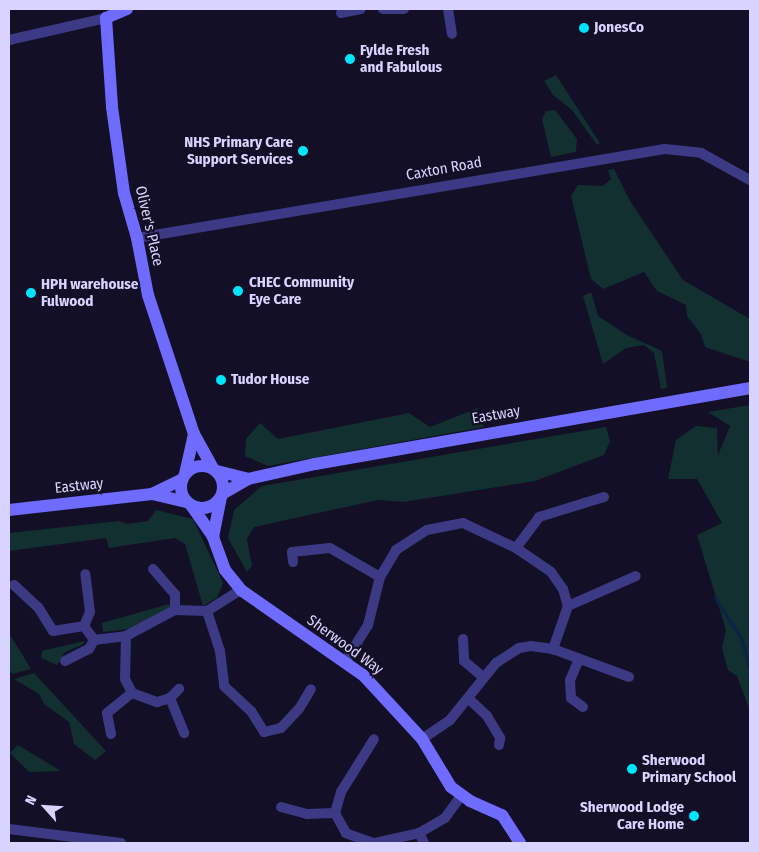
<!DOCTYPE html>
<html>
<head>
<meta charset="utf-8">
<style>
  body { margin:0 }
  #map { position:relative; width:759px; height:852px; overflow:hidden; background:#130f26; font-family:"Fira Sans Condensed",sans-serif }
  div>[style] { position:absolute }
  .green>* { inset:0; background:#12302f }
  .stream>* { height:2.5px; margin:-1.25px; padding:0 1.25px; transform-origin:1.25px; border-radius:1.25px; background:#0c2248 }
  .street>* { height:10px; margin:-5px; padding:0 5px; transform-origin:5px; border-radius:5px; background:#3d3a85 }
  .secondary>* { height:12px; margin:-6px; padding:0 6px; transform-origin:6px; border-radius:6px; background:#6f6bff }
  .secondary>.ring { margin:-6px; padding:0; box-sizing:content-box; background:none; border:12px solid #6f6bff; border-radius:50% }
  .dots>* { width:14px; height:14px; translate:-50% -50%; box-sizing:border-box; border:2px solid #130f26; border-radius:50% }
  span { translate:-50% -50%; white-space:nowrap; text-align:center; line-height:1.15; -webkit-text-stroke:4.5px #130f26; paint-order:stroke }
  .poi-label { font-size:15px; color:#d9d4ff; font-weight:700 }
  .left { translate:0 -50%; text-align:left }
  .right { translate:-100% -50%; text-align:right }
  .street-label { font-size:15px; color:#d9d4ff }
  .frame { position:absolute; inset:0; border:10px solid #d9d4ff; pointer-events:none }
  .north { position:absolute; left:20px; top:782px; width:50px; height:50px; -webkit-text-stroke:4px #130f26; paint-order:stroke; rotate:296deg; font-size:14px; font-weight:700; line-height:20px; text-align:center; color:#d9d4ff }
  .north::after { content:''; display:block; margin:auto; width:18px; height:22px; background:#d9d4ff; clip-path:polygon(50% 0,100% 100%,50% 72%,0 100%) }
</style>
</head>
<body>
<div id="map">
  <div class="green">
    <i style="clip-path:polygon(556px 75px,600px 143px,597px 145px,572px 110px,553px 95px,544px 81px)"></i>
    <i style="clip-path:polygon(555px 110px,577px 139px,576px 152px,551px 157px,542px 119px,546px 111px)"></i>
    <i style="clip-path:polygon(614px 169px,630px 201px,683px 280px,750px 319px,750px 362px,705px 347px,701px 334px,687px 316px,686px 305px,657px 291px,644px 272px,603px 289px,591px 279px,571px 196px,578px 185px,603px 186px,611px 179px,608px 170px)"></i>
    <i style="clip-path:polygon(591px 292px,598px 316px,627px 335px,662px 351px,667px 388px,661px 389px,654px 353px,644px 345px,626px 348px,603px 364px,583px 296px)"></i>
    <i style="clip-path:polygon(750px 405px,750px 711px,737px 676px,728px 670px,722px 648px,726px 630px,697px 535px,722px 523px,697px 479px,668px 479px,676px 440px,696px 426px,717px 428px,718px 455px,730px 426px,708px 412px)"></i>
    <i style="clip-path:polygon(478px 408px,484px 427px,268px 466px,245px 456px,246px 439px,260px 423px,278px 439px,409px 413px,430px 427px)"></i>
    <i style="clip-path:polygon(606px 427px,610px 441px,604px 455px,535px 481px,403px 502px,378px 500px,254px 527px,247px 539px,252px 566px,247px 572px,228px 538px,234px 510px,262px 486px)"></i>
    <i style="clip-path:polygon(156px 510px,193px 519px,223px 583px,217px 598px,203px 606px,185px 544px,175px 538px,109px 548px,106px 538px,9px 551px,9px 533px,119px 521px,127px 524px,148px 521px)"></i>
    <i style="clip-path:polygon(169px 604px,170px 608px,129px 629px,103px 632px,102px 623px)"></i>
    <i style="clip-path:polygon(9px 633px,31px 669px,12px 674px,9px 670px)"></i>
    <i style="clip-path:polygon(84px 641px,84px 644px,65px 652px,57px 665px,41px 658px,42px 651px)"></i>
    <i style="clip-path:polygon(34px 673px,106px 751px,95px 760px,74px 744px,69px 722px,44px 704px,39px 694px,14px 679px)"></i>
    <i style="clip-path:polygon(18px 745px,61px 771px,29px 772px,10px 753px)"></i>
  </div>
  <div class="stream">
    <i style="left:715px;top:597px;width:50px;rotate:57.3deg"></i>
    <i style="left:742px;top:639px;width:30px;rotate:75deg"></i>
  </div>
  <div class="street">
    <i style="left:383px;top:9px;width:21px"></i>
    <i style="left:448px;top:9px;width:25px;rotate:81deg"></i>
    <i style="left:341px;top:13px;width:20px;rotate:-11deg"></i>
    <i style="left:9px;top:40px;width:99px;rotate:-12.8deg"></i>
    <i style="left:137px;top:238px;width:535px;rotate:-9.57deg"></i>
    <i style="left:665px;top:149px;width:36px;rotate:6deg"></i>
    <i style="left:701px;top:153px;width:56px;rotate:28.9deg"></i>
    <i style="left:516px;top:548px;width:42px;rotate:34.4deg"></i>
    <i style="left:551px;top:572px;width:21px;rotate:55deg"></i>
    <i style="left:563px;top:589px;width:18px;rotate:74deg"></i>
    <i style="left:568px;top:606px;width:46px;rotate:109.2deg"></i>
    <i style="left:293px;top:562px;width:10px;rotate:-96deg"></i>
    <i style="left:292px;top:552px;width:38px;rotate:-6deg"></i>
    <i style="left:330px;top:548px;width:58px;rotate:30.1deg"></i>
    <i style="left:153px;top:569px;width:33px;rotate:49deg"></i>
    <i style="left:175px;top:594px;width:16px;rotate:90deg"></i>
    <i style="left:14px;top:585px;width:33px;rotate:43deg"></i>
    <i style="left:38px;top:607px;width:28px;rotate:58deg"></i>
    <i style="left:53px;top:631px;width:31px;rotate:-9deg"></i>
    <i style="left:84px;top:626px;width:17px;rotate:54deg"></i>
    <i style="left:94px;top:640px;width:32px;rotate:-7deg"></i>
    <i style="left:126px;top:636px;width:55px;rotate:-28deg"></i>
    <i style="left:175px;top:610px;width:32px;rotate:2deg"></i>
    <i style="left:207px;top:611px;width:40px;rotate:-32deg"></i>
    <i style="left:568px;top:606px;width:74px;rotate:-23.8deg"></i>
    <i style="left:207px;top:611px;width:42px;rotate:72deg"></i>
    <i style="left:220px;top:651px;width:35px;rotate:83deg"></i>
    <i style="left:224px;top:686px;width:37px;rotate:43deg"></i>
    <i style="left:251px;top:711px;width:25px;rotate:58deg"></i>
    <i style="left:264px;top:732px;width:17px;rotate:-13deg"></i>
    <i style="left:281px;top:728px;width:26px;rotate:-47deg"></i>
    <i style="left:299px;top:709px;width:23px;rotate:-59deg"></i>
    <i style="left:84px;top:626px;width:15px;rotate:-67deg"></i>
    <i style="left:90px;top:612px;width:38px;rotate:-97deg"></i>
    <i style="left:126px;top:636px;width:43px;rotate:91.3deg"></i>
    <i style="left:125px;top:679px;width:16px;rotate:63deg"></i>
    <i style="left:132px;top:693px;width:27px;rotate:20deg"></i>
    <i style="left:157px;top:702px;width:14px;rotate:-17deg"></i>
    <i style="left:170px;top:698px;width:13px;rotate:-45deg"></i>
    <i style="left:463px;top:639px;width:22px;rotate:87deg"></i>
    <i style="left:464px;top:661px;width:25px;rotate:40deg"></i>
    <i style="left:579px;top:659px;width:23px;rotate:113deg"></i>
    <i style="left:570px;top:680px;width:18px;rotate:87deg"></i>
    <i style="left:571px;top:698px;width:15px;rotate:37deg"></i>
    <i style="left:65px;top:661px;width:27px;rotate:-27deg"></i>
    <i style="left:89px;top:649px;width:10px;rotate:-61deg"></i>
    <i style="left:345px;top:662px;width:44px;rotate:-58.1deg"></i>
    <i style="left:368px;top:625px;width:49px;rotate:-76deg"></i>
    <i style="left:380px;top:577px;width:31px;rotate:-59deg"></i>
    <i style="left:396px;top:550px;width:37px;rotate:-33deg"></i>
    <i style="left:427px;top:530px;width:37px;rotate:-11deg"></i>
    <i style="left:463px;top:523px;width:59px;rotate:25.3deg"></i>
    <i style="left:516px;top:548px;width:39px;rotate:-53deg"></i>
    <i style="left:539px;top:517px;width:68px;rotate:-17.1deg"></i>
    <i style="left:170px;top:698px;width:38px;rotate:68deg"></i>
    <i style="left:469px;top:699px;width:25px;rotate:43deg"></i>
    <i style="left:487px;top:716px;width:26px;rotate:59deg"></i>
    <i style="left:500px;top:738px;width:7px;rotate:98deg"></i>
    <i style="left:111px;top:734px;width:21px;rotate:-101deg"></i>
    <i style="left:107px;top:713px;width:32px;rotate:-39deg"></i>
    <i style="left:422px;top:739px;width:34px;rotate:-34deg"></i>
    <i style="left:450px;top:720px;width:73px;rotate:-51.1deg"></i>
    <i style="left:496px;top:663px;width:27px;rotate:-33deg"></i>
    <i style="left:519px;top:648px;width:12px;rotate:-9deg"></i>
    <i style="left:531px;top:646px;width:22px;rotate:8deg"></i>
    <i style="left:553px;top:649px;width:81px;rotate:20.2deg"></i>
    <i style="left:281px;top:807px;width:27px;rotate:15deg"></i>
    <i style="left:307px;top:814px;width:28px;rotate:-2deg"></i>
    <i style="left:9px;top:829px;width:113px;rotate:7.1deg"></i>
    <i style="left:419px;top:833px;width:11px;rotate:63deg"></i>
    <i style="left:373px;top:843px;width:29px;rotate:-160deg"></i>
    <i style="left:346px;top:833px;width:23px;rotate:-119deg"></i>
    <i style="left:335px;top:813px;width:22px;rotate:-74deg"></i>
    <i style="left:341px;top:792px;width:62px;rotate:-58.1deg"></i>
    <i style="left:375px;top:843px;width:45px;rotate:-12.8deg"></i>
    <i style="left:419px;top:833px;width:30px;rotate:-30deg"></i>
    <i style="left:445px;top:818px;width:27px;rotate:-54deg"></i>
  </div>
  <div class="secondary">
    <i style="left:127px;top:9px;width:23px;rotate:157deg"></i>
    <i style="left:106px;top:18px;width:89px;rotate:86.1deg"></i>
    <i style="left:112px;top:107px;width:87px;rotate:82.1deg"></i>
    <i style="left:124px;top:193px;width:47px;rotate:73.9deg"></i>
    <i style="left:137px;top:238px;width:58px;rotate:79.1deg"></i>
    <i style="left:148px;top:295px;width:146px;rotate:71.7deg"></i>
    <i style="left:194px;top:434px;width:39px;rotate:61deg"></i>
    <i class="ring" style="left:181px;top:466px;width:30px;height:30px"></i>
    <i style="left:217px;top:471px;width:32px;rotate:14deg"></i>
    <i style="left:185px;top:474px;width:41px;rotate:-77.3deg"></i>
    <i style="left:152px;top:494px;width:36px;rotate:13deg"></i>
    <i style="left:222px;top:494px;width:30px;rotate:-30deg"></i>
    <i style="left:248px;top:479px;width:69px;rotate:-12.6deg"></i>
    <i style="left:315px;top:464px;width:442px;rotate:-9.9deg"></i>
    <i style="left:191px;top:505px;width:39px;rotate:55deg"></i>
    <i style="left:213px;top:537px;width:35px;rotate:70deg"></i>
    <i style="left:225px;top:570px;width:26px;rotate:51deg"></i>
    <i style="left:241px;top:590px;width:149px;rotate:34.9deg"></i>
    <i style="left:363px;top:675px;width:87px;rotate:47.3deg"></i>
    <i style="left:422px;top:739px;width:56px;rotate:58.9deg"></i>
    <i style="left:451px;top:787px;width:24px;rotate:36deg"></i>
    <i style="left:470px;top:801px;width:35px;rotate:24deg"></i>
    <i style="left:502px;top:815px;width:33px;rotate:57deg"></i>
    <i style="left:9px;top:510px;width:144px;rotate:-6.4deg"></i>
    <i style="left:152px;top:494px;width:34px;rotate:-26deg"></i>
    <i style="left:213px;top:537px;width:41px;rotate:-78.7deg"></i>
  </div>
  <div class="dots">
    <i style="left:584px;top:28px;background:#00e5ff"></i>
    <i style="left:350px;top:59px;background:#00e5ff"></i>
    <i style="left:303px;top:151px;background:#00e5ff"></i>
    <i style="left:238px;top:291px;background:#00e5ff"></i>
    <i style="left:31px;top:293px;background:#00e5ff"></i>
    <i style="left:221px;top:380px;background:#00e5ff"></i>
    <i style="left:632px;top:769px;background:#00e5ff"></i>
    <i style="left:694px;top:816px;background:#00e5ff"></i>
  </div>
  <div class="poi-label">
    <span class="left" style="left:594px;top:28px">JonesCo</span>
    <span class="left" style="left:360px;top:59px">Fylde Fresh<br>and Fabulous</span>
    <span class="right" style="left:293px;top:151px">NHS Primary Care<br>Support Services</span>
    <span class="left" style="left:249px;top:291px">CHEC Community<br>Eye Care</span>
    <span class="left" style="left:41px;top:293px">HPH warehouse<br>Fulwood</span>
    <span class="left" style="left:231px;top:380px">Tudor House</span>
    <span class="left" style="left:642px;top:769px">Sherwood<br>Primary School</span>
    <span class="right" style="left:684px;top:816px">Sherwood Lodge<br>Care Home</span>
  </div>
  <div class="street-label">
    <span style="left:444px;top:169px;rotate:-10deg">Caxton Road</span>
    <span style="left:149px;top:226px;rotate:77deg">Oliver's Place</span>
    <span style="left:496px;top:415px;rotate:-10deg">Eastway</span>
    <span style="left:79px;top:486px;rotate:-6deg">Eastway</span>
    <span style="left:345px;top:645px;rotate:36deg">Sherwood Way</span>
  </div>
  <div class="frame"></div>
  <div class="north">N</div>
</div>
</body>
</html>
